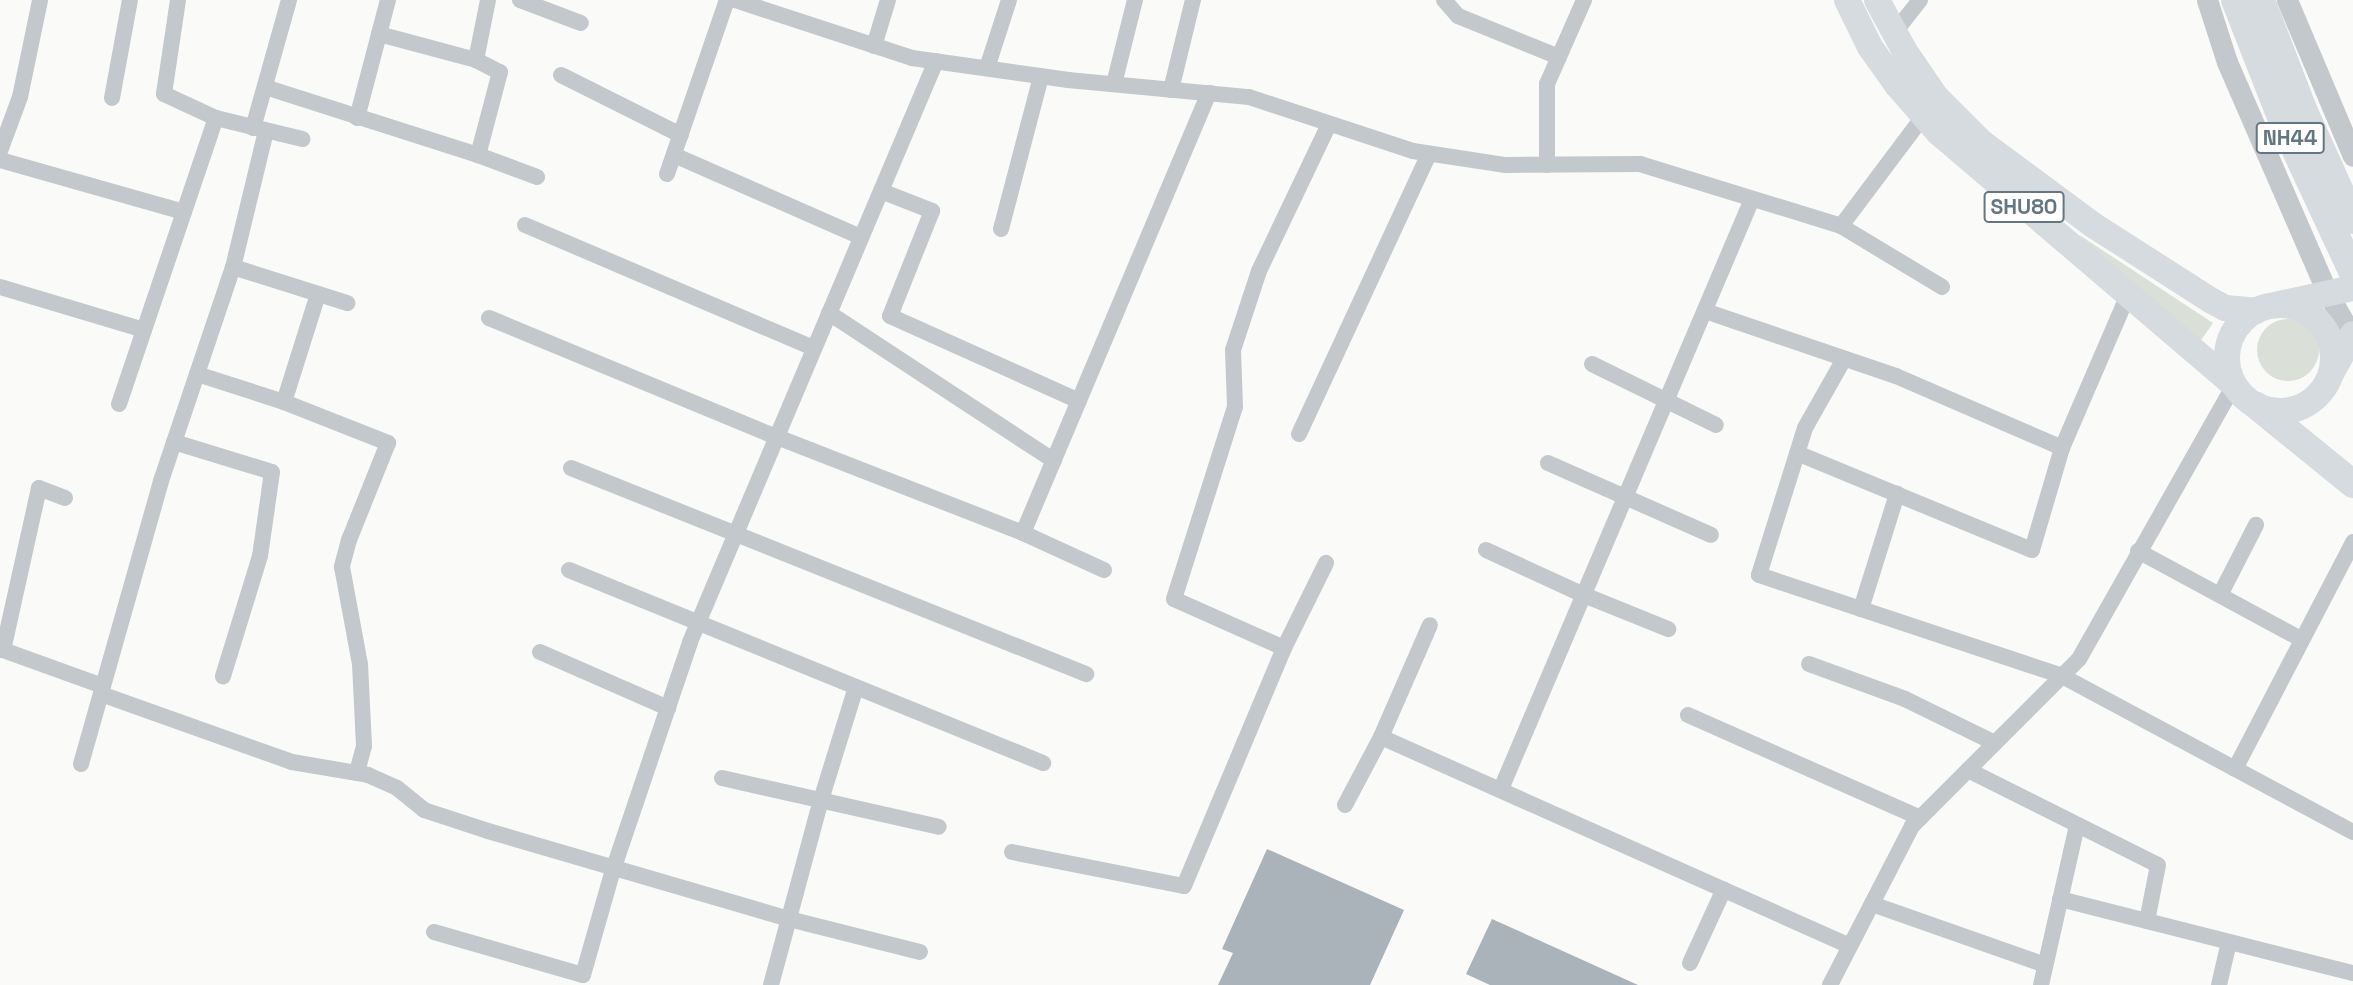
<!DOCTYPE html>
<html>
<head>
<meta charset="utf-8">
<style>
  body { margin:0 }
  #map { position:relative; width:2353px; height:985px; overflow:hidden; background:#fafaf8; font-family:"Space Grotesk",sans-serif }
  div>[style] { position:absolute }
  .green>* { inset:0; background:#dadfd7 }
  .round { border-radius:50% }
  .building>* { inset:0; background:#aab3b9 }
  .minor>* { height:16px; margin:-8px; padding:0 8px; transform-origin:8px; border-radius:8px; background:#c3c8cc }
  .tertiary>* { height:21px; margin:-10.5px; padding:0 10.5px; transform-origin:10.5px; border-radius:10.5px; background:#c3c8cc }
  .primary>* { height:26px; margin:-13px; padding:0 13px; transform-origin:13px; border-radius:13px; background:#d6dbdf }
  .primary>.ring { margin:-13px; padding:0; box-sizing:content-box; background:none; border:26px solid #d6dbdf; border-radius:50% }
  .trunk>* { height:28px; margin:-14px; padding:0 14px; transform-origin:14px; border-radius:14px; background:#d6dbdf }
  span { translate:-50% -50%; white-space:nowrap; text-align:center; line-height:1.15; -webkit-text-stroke:7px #fff; paint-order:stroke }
  .shield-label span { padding:2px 5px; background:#fff; border:2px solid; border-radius:5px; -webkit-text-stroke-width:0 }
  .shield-label { font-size:21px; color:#657683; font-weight:700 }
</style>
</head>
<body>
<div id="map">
  <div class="green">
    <i style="clip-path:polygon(2081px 236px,2213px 323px,2199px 343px,2077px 239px)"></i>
    <i class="round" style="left:2257px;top:319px;width:62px;height:62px"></i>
  </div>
  <div class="building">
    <i style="clip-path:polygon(1267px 849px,1404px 910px,1370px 985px,1218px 985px,1233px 953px,1222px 949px)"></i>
    <i style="clip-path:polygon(1492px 919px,1638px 985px,1490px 985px,1466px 974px)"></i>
  </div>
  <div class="minor">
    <i style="left:178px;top:0;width:95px;rotate:98.5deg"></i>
    <i style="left:164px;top:94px;width:57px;rotate:24.8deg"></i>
    <i style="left:520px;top:0;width:65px;rotate:20.7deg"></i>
    <i style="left:735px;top:0;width:186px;rotate:18.1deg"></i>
    <i style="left:912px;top:58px;width:158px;rotate:8deg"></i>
    <i style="left:1068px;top:80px;width:182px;rotate:5.4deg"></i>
    <i style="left:1249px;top:97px;width:173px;rotate:18.2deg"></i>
    <i style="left:1413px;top:151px;width:94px;rotate:8.6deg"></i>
    <i style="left:1506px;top:165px;width:134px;rotate:-0.4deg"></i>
    <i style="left:1640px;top:164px;width:210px;rotate:17.1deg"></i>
    <i style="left:1841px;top:226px;width:145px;rotate:-53.1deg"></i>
    <i style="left:1444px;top:0;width:21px;rotate:49deg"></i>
    <i style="left:1458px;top:16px;width:109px;rotate:22.1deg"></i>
    <i style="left:1894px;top:33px;width:42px;rotate:-51.8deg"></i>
    <i style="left:379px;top:34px;width:100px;rotate:15deg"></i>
    <i style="left:476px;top:60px;width:27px;rotate:27deg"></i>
    <i style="left:500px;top:72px;width:86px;rotate:104.8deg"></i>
    <i style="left:874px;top:46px;width:48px;rotate:-73.1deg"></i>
    <i style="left:476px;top:60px;width:61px;rotate:-78.7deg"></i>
    <i style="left:987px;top:68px;width:71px;rotate:-72.1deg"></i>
    <i style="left:561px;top:75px;width:134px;rotate:26.6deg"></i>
    <i style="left:1114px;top:84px;width:87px;rotate:-76deg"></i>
    <i style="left:265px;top:87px;width:224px;rotate:17.7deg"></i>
    <i style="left:478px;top:155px;width:63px;rotate:20.4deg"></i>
    <i style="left:1171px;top:90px;width:93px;rotate:-76.3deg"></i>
    <i style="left:112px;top:98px;width:100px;rotate:-79.6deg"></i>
    <i style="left:357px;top:118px;width:122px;rotate:-75.3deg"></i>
    <i style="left:253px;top:128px;width:133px;rotate:-74.3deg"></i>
    <i style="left:266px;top:131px;width:140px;rotate:103.6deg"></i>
    <i style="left:233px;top:267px;width:120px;rotate:17.5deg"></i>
    <i style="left:0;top:151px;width:58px;rotate:-69.7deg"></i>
    <i style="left:20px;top:97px;width:99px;rotate:-78.3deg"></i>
    <i style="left:674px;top:155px;width:204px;rotate:23.7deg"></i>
    <i style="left:0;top:160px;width:191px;rotate:15.8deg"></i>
    <i style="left:1547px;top:165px;width:81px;rotate:-90deg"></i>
    <i style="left:1547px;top:84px;width:92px;rotate:-66.2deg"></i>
    <i style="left:667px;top:174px;width:184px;rotate:-71deg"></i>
    <i style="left:881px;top:191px;width:55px;rotate:21.4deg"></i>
    <i style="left:932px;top:211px;width:113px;rotate:111.8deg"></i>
    <i style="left:890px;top:316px;width:207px;rotate:24.2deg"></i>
    <i style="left:525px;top:225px;width:314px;rotate:23.1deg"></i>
    <i style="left:1841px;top:226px;width:118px;rotate:31.1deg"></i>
    <i style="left:1001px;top:229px;width:158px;rotate:-75.3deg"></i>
    <i style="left:0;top:287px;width:150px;rotate:16.6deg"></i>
    <i style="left:1705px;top:311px;width:202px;rotate:18.8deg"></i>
    <i style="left:1896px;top:376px;width:181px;rotate:23.4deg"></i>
    <i style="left:2062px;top:448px;width:106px;rotate:106.4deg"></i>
    <i style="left:2032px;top:550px;width:254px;rotate:-157.6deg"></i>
    <i style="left:829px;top:313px;width:269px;rotate:33.3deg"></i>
    <i style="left:489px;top:318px;width:312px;rotate:22.5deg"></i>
    <i style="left:777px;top:437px;width:264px;rotate:21.3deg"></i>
    <i style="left:1023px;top:533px;width:478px;rotate:-67.1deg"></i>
    <i style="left:1844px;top:359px;width:79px;rotate:119.5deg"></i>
    <i style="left:1805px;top:428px;width:154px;rotate:107.4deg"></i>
    <i style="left:1759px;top:575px;width:319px;rotate:18.4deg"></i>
    <i style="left:2062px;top:676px;width:330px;rotate:28.2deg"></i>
    <i style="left:1592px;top:364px;width:138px;rotate:26.2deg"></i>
    <i style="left:197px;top:374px;width:91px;rotate:17.8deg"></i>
    <i style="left:284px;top:402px;width:112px;rotate:21.5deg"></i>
    <i style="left:388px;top:443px;width:105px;rotate:111.9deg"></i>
    <i style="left:349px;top:540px;width:28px;rotate:105deg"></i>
    <i style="left:342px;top:567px;width:99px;rotate:79.5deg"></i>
    <i style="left:360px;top:664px;width:82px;rotate:87.2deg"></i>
    <i style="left:364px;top:746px;width:28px;rotate:105deg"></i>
    <i style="left:284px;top:402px;width:113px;rotate:-72.5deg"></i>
    <i style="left:119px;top:404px;width:302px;rotate:-71.3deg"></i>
    <i style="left:216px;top:118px;width:89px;rotate:13.7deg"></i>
    <i style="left:1299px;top:434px;width:309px;rotate:-65.1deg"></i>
    <i style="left:174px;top:442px;width:102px;rotate:17deg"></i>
    <i style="left:272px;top:472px;width:85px;rotate:98.1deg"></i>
    <i style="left:260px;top:556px;width:126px;rotate:107.1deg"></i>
    <i style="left:2062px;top:448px;width:167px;rotate:-66.7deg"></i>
    <i style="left:1548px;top:463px;width:178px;rotate:23.8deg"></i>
    <i style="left:571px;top:468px;width:555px;rotate:21.8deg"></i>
    <i style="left:65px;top:498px;width:28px;rotate:-159deg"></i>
    <i style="left:39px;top:488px;width:166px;rotate:102.5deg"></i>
    <i style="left:3px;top:650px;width:106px;rotate:19.8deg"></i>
    <i style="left:1023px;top:533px;width:89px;rotate:24.6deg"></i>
    <i style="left:1486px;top:550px;width:108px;rotate:24.7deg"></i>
    <i style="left:1584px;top:595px;width:91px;rotate:22deg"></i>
    <i style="left:2138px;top:551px;width:185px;rotate:28.4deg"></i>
    <i style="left:569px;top:570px;width:512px;rotate:22.15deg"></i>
    <i style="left:2220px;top:595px;width:79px;rotate:-62.8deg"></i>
    <i style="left:1861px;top:609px;width:121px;rotate:-72.6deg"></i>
    <i style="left:1284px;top:648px;width:120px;rotate:-156deg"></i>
    <i style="left:1174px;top:599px;width:201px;rotate:-72.4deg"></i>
    <i style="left:1235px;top:407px;width:57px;rotate:-92deg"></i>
    <i style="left:1233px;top:350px;width:83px;rotate:-71.8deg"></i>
    <i style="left:1259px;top:271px;width:163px;rotate:-64.5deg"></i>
    <i style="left:540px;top:652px;width:140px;rotate:23.6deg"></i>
    <i style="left:1809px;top:664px;width:102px;rotate:20deg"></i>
    <i style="left:1905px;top:699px;width:100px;rotate:26.1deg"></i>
    <i style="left:101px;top:694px;width:203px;rotate:19.6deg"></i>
    <i style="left:292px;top:762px;width:77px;rotate:9.7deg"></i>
    <i style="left:368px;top:775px;width:32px;rotate:24deg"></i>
    <i style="left:397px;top:788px;width:35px;rotate:39deg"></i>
    <i style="left:424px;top:810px;width:67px;rotate:18.2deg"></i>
    <i style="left:488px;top:831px;width:314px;rotate:16.3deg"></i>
    <i style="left:789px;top:919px;width:135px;rotate:14.1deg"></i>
    <i style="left:1688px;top:715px;width:254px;rotate:23.9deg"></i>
    <i style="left:1381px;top:737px;width:513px;rotate:24.02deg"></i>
    <i style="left:81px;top:764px;width:294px;rotate:-74.2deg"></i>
    <i style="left:161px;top:481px;width:226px;rotate:-71.4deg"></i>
    <i style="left:2235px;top:769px;width:256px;rotate:-62.5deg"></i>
    <i style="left:1968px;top:770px;width:212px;rotate:26.6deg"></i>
    <i style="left:2158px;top:865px;width:57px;rotate:101.1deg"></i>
    <i style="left:722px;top:778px;width:222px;rotate:12.7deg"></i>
    <i style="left:1501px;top:789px;width:641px;rotate:-66.95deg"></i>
    <i style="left:1345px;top:805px;width:77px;rotate:-62.1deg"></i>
    <i style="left:1381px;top:737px;width:122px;rotate:-66.4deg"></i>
    <i style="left:1012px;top:852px;width:175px;rotate:11.2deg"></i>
    <i style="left:1184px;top:886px;width:258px;rotate:-67.2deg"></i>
    <i style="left:1284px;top:648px;width:95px;rotate:-63.7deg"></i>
    <i style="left:2060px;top:899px;width:302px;rotate:14.2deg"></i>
    <i style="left:1872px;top:904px;width:183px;rotate:19.4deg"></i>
    <i style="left:434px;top:932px;width:155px;rotate:16.1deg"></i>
    <i style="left:583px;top:975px;width:109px;rotate:-74.1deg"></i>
    <i style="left:613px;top:870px;width:241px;rotate:-71.3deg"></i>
    <i style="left:690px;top:642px;width:631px;rotate:-67.05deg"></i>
    <i style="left:1690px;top:963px;width:81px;rotate:-65.3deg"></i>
    <i style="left:771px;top:985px;width:192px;rotate:-74.9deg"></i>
    <i style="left:821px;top:800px;width:118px;rotate:-72.8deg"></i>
    <i style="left:1830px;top:985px;width:179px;rotate:-62.7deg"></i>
    <i style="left:1912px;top:826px;width:236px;rotate:-45deg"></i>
    <i style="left:2079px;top:659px;width:315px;rotate:-60.5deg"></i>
    <i style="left:2041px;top:985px;width:164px;rotate:-77.3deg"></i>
    <i style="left:2219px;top:985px;width:44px;rotate:-76.9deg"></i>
  </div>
  <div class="tertiary">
    <i style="left:2207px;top:0;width:65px;rotate:72.1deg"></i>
    <i style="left:2227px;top:62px;width:251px;rotate:66.5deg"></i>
    <i style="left:2327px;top:292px;width:53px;rotate:60.5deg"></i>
    <i style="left:2287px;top:0;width:169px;rotate:67.1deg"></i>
  </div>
  <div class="primary">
    <i style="left:1847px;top:0;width:52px;rotate:63.9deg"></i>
    <i style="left:1870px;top:47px;width:47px;rotate:54.6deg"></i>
    <i style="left:1897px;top:85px;width:62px;rotate:48.9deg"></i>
    <i style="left:1938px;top:132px;width:389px;rotate:40.5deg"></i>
    <i style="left:1877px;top:0;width:57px;rotate:61.6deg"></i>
    <i style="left:1904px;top:50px;width:57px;rotate:55.8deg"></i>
    <i style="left:1936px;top:97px;width:64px;rotate:45deg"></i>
    <i style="left:1981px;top:142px;width:139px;rotate:36.5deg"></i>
    <i style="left:2093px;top:225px;width:141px;rotate:32.6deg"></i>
    <i style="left:2212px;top:301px;width:15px;rotate:28deg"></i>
    <i style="left:2225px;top:308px;width:32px;rotate:5deg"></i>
    <i style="left:2279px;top:304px;width:76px;rotate:-12.2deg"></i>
    <i class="ring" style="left:2227px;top:305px;width:80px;height:80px"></i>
    <i style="left:2332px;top:372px;width:43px;rotate:-61.1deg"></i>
  </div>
  <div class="trunk">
    <i style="left:2235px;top:0;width:134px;rotate:68.6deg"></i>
    <i style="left:2284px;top:125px;width:163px;rotate:65deg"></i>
    <i style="left:2261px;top:0;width:115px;rotate:69deg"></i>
    <i style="left:2302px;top:107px;width:124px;rotate:65.7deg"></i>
    <i style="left:2257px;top:406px;width:124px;rotate:39.1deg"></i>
  </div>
  <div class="shield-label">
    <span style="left:2290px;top:138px">NH44</span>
    <span style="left:2024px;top:207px">SHU80</span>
  </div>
</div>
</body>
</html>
